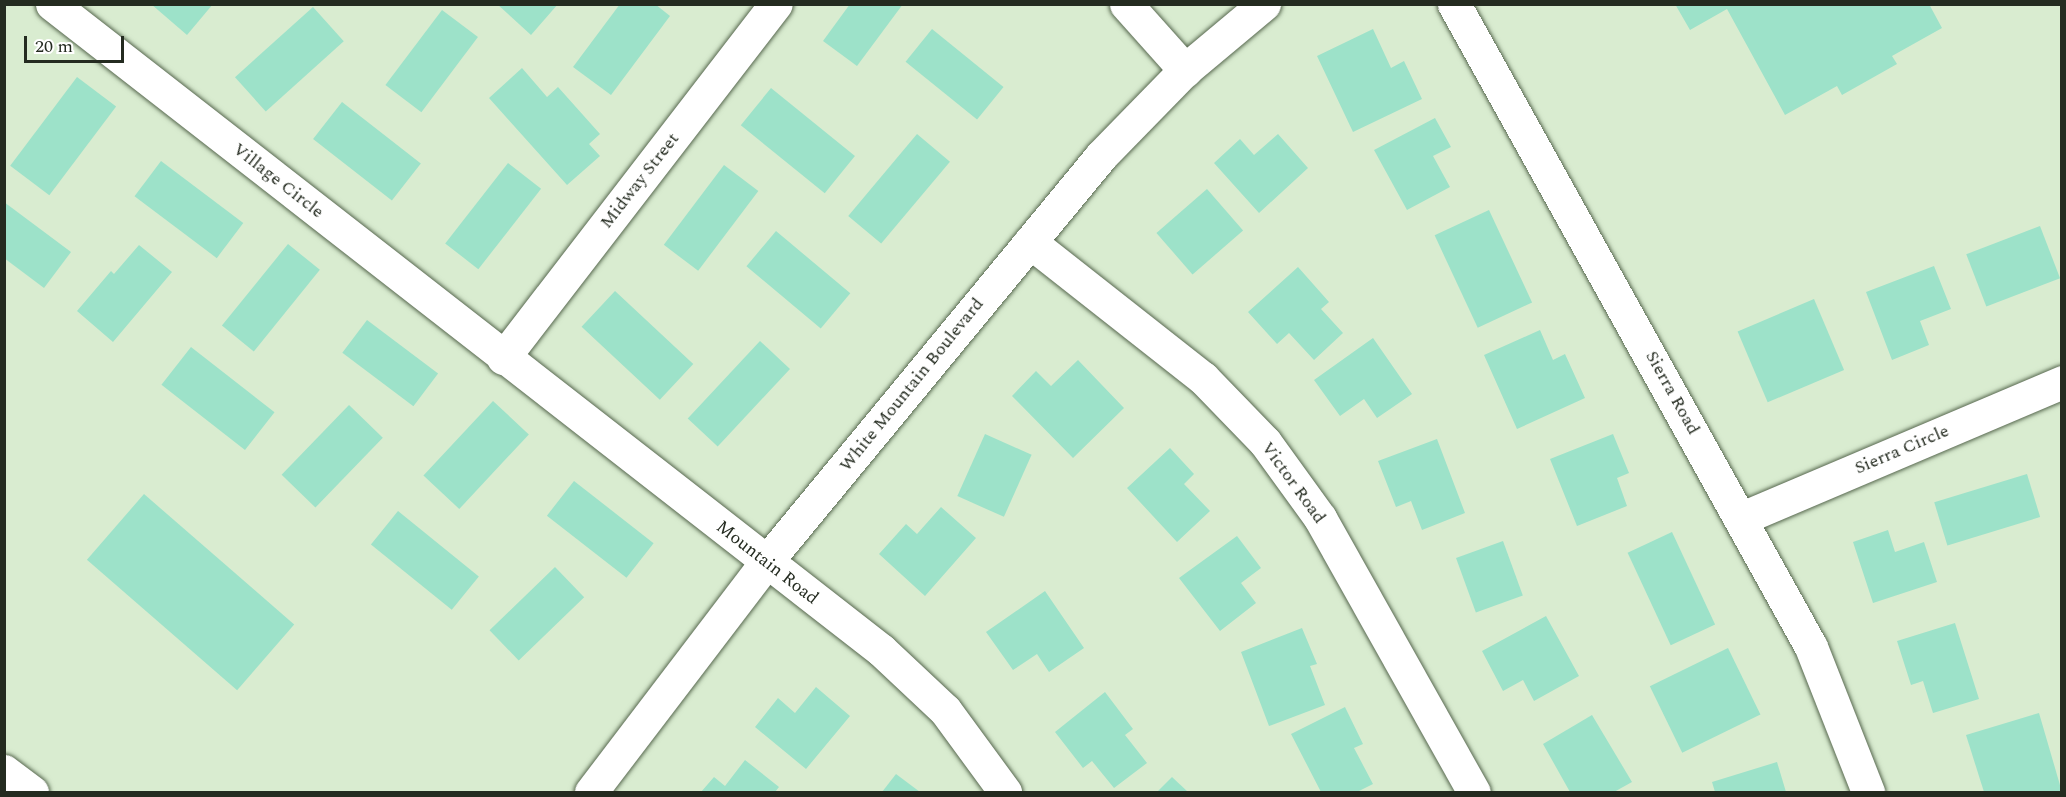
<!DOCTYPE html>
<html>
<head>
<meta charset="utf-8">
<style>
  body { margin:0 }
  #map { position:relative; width:2066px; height:797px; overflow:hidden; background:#d9ecd0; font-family:Spectral,serif }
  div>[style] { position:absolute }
  .building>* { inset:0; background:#9de2c9; transform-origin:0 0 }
  .roads { filter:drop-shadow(0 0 2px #57684f) drop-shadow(0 0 2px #57684f) }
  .minor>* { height:33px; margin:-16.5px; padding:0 16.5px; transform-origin:16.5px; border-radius:16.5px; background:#fff }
  .major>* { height:33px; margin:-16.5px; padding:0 16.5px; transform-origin:16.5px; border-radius:16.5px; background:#fff }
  span { translate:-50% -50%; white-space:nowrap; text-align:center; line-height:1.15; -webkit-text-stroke:4.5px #fff; paint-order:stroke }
  .street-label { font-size:18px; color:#242b20 }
  .frame { position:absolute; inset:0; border:6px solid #242b20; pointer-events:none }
  .scale { position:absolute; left:24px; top:36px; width:100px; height:27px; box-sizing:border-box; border:3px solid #242b20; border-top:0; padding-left:8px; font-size:18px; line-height:21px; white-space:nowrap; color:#242b20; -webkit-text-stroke:4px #fff; paint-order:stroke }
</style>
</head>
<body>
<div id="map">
  <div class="building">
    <i style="clip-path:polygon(151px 4px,213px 4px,187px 35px)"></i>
    <i style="clip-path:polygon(497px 4px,558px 4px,531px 35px)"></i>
    <i style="clip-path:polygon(620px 4px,655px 4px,670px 16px,611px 95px,573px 67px)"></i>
    <i style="clip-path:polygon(850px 4px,903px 4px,857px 66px,823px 41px)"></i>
    <i style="clip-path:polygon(1675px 4px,1929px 4px,1942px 28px,1892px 56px,1897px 64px,1842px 95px,1837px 86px,1785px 115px,1727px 9px,1690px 30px)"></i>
    <i style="left:313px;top:7px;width:46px;height:105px;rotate:48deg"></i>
    <i style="left:442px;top:10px;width:45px;height:94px;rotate:37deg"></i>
    <i style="left:932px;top:29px;width:92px;height:42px;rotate:39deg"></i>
    <i style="clip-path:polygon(1373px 29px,1391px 68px,1404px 61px,1422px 99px,1353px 132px,1317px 56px)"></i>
    <i style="clip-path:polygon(522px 68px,547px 97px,558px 87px,600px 134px,589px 144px,600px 156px,567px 185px,489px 98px)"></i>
    <i style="left:77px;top:77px;width:49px;height:111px;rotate:37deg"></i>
    <i style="left:771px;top:88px;width:108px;height:48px;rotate:39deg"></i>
    <i style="left:342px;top:102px;width:100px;height:47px;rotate:38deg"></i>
    <i style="clip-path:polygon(1435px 118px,1451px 147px,1433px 156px,1450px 187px,1407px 210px,1374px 150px)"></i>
    <i style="left:917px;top:134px;width:43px;height:107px;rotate:40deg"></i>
    <i style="clip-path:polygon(1278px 134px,1308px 168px,1259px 213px,1214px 163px,1240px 139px,1254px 155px)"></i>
    <i style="left:161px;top:161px;width:103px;height:44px;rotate:37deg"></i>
    <i style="left:508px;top:163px;width:42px;height:102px;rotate:38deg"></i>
    <i style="left:724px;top:165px;width:43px;height:100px;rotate:37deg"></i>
    <i style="left:1207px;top:189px;width:55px;height:67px;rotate:49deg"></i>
    <i style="clip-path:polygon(4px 202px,71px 252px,44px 288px,4px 258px)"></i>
    <i style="left:1489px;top:210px;width:102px;height:60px;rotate:65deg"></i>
    <i style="left:2040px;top:226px;width:56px;height:79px;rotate:69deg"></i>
    <i style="left:776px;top:231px;width:97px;height:46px;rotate:40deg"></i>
    <i style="left:288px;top:244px;width:41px;height:105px;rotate:39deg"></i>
    <i style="clip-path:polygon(139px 245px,172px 272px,113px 342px,77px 311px,111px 271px,114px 274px)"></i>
    <i style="clip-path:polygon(1934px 266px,1951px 309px,1920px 321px,1929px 345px,1892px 360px,1866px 292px)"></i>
    <i style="clip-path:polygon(1298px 267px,1329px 302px,1321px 309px,1343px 333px,1314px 360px,1289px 333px,1277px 344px,1248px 312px)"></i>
    <i style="left:615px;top:291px;width:107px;height:49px;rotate:43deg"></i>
    <i style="left:1814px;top:299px;width:77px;height:83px;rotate:67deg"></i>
    <i style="left:367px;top:320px;width:89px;height:41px;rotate:37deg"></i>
    <i style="clip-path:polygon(1540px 330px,1553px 360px,1565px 354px,1585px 398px,1517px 429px,1484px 355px)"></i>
    <i style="clip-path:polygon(1373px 338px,1412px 394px,1377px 418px,1364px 399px,1340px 416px,1314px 380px)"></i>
    <i style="left:760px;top:341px;width:41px;height:106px;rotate:43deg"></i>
    <i style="left:191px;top:347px;width:106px;height:48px;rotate:38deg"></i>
    <i style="clip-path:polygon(1078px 360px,1124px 408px,1073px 458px,1012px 396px,1036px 371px,1051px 386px)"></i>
    <i style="left:493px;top:401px;width:49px;height:102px;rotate:43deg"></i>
    <i style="left:349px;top:405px;width:47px;height:97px;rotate:44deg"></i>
    <i style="left:985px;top:434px;width:51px;height:68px;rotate:24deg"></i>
    <i style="clip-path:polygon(1613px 434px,1629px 473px,1617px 478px,1627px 506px,1577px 526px,1550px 459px)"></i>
    <i style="clip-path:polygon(1437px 439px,1465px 513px,1422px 530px,1411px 501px,1396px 507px,1378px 461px)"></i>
    <i style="clip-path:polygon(1170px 448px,1194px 474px,1184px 484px,1210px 511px,1177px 542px,1127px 488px)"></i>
    <i style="left:2027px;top:474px;width:45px;height:97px;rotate:73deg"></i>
    <i style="left:574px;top:481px;width:101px;height:44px;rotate:38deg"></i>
    <i style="left:144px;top:494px;width:199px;height:87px;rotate:41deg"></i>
    <i style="clip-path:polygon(941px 507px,976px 538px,925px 596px,879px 554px,906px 524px,917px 534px)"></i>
    <i style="left:398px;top:511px;width:104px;height:43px;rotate:39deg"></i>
    <i style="clip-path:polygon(1888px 530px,1895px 552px,1924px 542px,1937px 582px,1873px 603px,1853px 542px)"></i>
    <i style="left:1672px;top:532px;width:102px;height:49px;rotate:65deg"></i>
    <i style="clip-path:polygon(1237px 536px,1261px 568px,1241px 583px,1256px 603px,1220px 631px,1179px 578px)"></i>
    <i style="left:1503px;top:541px;width:58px;height:50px;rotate:70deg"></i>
    <i style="left:555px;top:567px;width:42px;height:91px;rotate:46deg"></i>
    <i style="clip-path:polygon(1045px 591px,1084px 648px,1049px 672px,1037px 654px,1013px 670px,986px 632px)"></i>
    <i style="clip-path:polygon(1546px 616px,1579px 676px,1534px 701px,1523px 680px,1503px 691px,1482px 651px)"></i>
    <i style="clip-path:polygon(1955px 623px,1979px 699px,1933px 713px,1923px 681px,1911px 685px,1897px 641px)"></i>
    <i style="clip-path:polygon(1302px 628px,1317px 664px,1310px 666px,1325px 705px,1269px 726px,1241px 652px)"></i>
    <i style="left:1728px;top:648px;width:74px;height:87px;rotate:64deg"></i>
    <i style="clip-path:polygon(816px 687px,850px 716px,806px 769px,755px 727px,778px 698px,795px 713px)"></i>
    <i style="clip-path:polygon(1105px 692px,1133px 729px,1125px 735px,1147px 763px,1114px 788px,1092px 761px,1083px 768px,1055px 732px)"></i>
    <i style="clip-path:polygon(1345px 707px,1363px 744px,1354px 748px,1373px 784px,1357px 792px,1321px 792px,1291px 734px)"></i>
    <i style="clip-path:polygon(2039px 713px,2062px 792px,1984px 792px,1966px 735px)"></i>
    <i style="clip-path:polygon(1592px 715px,1632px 782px,1614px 792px,1570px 792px,1543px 744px)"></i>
    <i style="clip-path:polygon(745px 760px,779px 787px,775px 792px,701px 792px,714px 777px,725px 786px)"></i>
    <i style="clip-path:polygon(1777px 762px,1786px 792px,1715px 792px,1712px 782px)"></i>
    <i style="clip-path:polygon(896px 774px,920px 792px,882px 792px)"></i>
    <i style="clip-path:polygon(1172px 777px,1188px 792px,1157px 792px)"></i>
  </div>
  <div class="roads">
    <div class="minor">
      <i style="left:52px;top:4px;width:1051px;rotate:37.93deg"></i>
      <i style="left:881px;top:650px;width:88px;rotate:43.2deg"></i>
      <i style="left:945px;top:710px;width:102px;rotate:53.8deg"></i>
      <i style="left:1126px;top:4px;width:89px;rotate:48.2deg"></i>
      <i style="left:1454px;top:4px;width:735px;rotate:60.96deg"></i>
      <i style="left:1811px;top:647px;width:156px;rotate:68.5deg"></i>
      <i style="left:1030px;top:242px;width:220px;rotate:38.2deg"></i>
      <i style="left:1203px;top:378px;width:89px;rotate:45.9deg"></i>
      <i style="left:1265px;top:442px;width:94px;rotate:54.1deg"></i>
      <i style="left:1320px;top:518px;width:314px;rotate:60.7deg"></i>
      <i style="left:503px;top:358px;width:447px;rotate:-52.4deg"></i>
      <i style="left:1742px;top:518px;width:348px;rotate:-23deg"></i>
      <i style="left:591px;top:792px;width:289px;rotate:-52.7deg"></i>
      <i style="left:766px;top:562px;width:526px;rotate:-50.47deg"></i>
      <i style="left:1101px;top:156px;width:120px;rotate:-45.7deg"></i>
      <i style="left:1185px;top:70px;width:103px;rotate:-39.9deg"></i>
    </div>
    <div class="major">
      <i style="left:4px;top:771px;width:35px;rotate:37deg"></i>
    </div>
  </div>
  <div class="street-label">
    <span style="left:278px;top:181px;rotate:38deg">Village Circle</span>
    <span style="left:640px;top:181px;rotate:-52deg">Midway Street</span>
    <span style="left:912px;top:385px;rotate:-51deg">White Mountain Boulevard</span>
    <span style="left:1672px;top:393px;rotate:61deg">Sierra Road</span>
    <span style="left:1902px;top:450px;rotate:-23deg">Sierra Circle</span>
    <span style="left:1293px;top:483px;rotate:54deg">Victor Road</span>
    <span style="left:767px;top:563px;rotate:38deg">Mountain Road</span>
  </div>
  <div class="frame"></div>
  <div class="scale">20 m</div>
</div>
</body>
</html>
